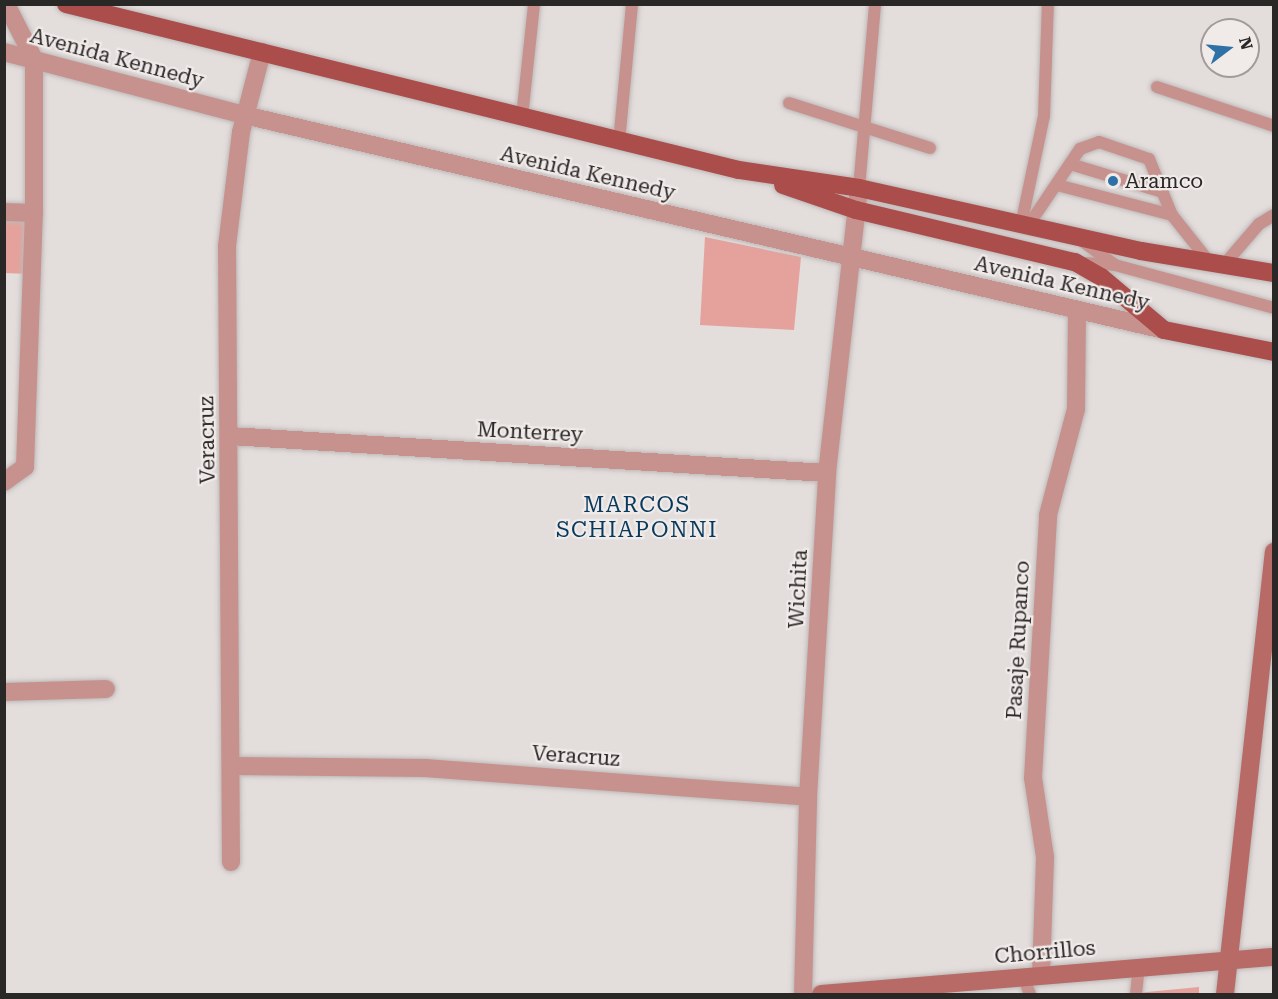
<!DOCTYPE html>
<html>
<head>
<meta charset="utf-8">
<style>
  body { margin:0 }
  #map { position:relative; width:1278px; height:999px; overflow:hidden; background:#e3dddc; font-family:"Roboto Serif",serif }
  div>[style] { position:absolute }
  .green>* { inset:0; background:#e5a29c; transform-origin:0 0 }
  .roads { filter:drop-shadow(0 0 2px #beb9b8) drop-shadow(0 0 2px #beb9b8) }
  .lane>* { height:12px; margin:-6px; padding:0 6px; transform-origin:6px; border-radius:6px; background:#c7928d }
  .street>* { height:18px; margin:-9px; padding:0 9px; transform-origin:9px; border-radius:9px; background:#c7928d }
  .secondary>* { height:18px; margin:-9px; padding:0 9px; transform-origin:9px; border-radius:9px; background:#b86b66 }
  .primary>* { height:18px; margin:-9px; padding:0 9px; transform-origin:9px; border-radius:9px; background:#ab4d4a }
  .dots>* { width:16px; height:16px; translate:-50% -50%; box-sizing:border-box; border:3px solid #f0eae9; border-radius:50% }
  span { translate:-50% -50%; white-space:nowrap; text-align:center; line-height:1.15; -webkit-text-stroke:4.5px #f0eae9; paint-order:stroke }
  .street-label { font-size:21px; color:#2a2827 }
  .poi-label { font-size:21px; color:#2a2827 }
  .left { translate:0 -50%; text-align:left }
  .neighbourhood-label { font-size:22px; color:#07395d; letter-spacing:1.5px }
  .frame { position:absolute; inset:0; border:6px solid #2a2827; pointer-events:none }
  .north { position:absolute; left:1200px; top:18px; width:60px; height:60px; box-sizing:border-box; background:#f0eae9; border:2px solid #a19c9b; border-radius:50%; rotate:74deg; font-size:16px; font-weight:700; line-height:24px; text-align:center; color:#2a2827 }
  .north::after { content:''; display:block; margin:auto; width:21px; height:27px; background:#2e71a7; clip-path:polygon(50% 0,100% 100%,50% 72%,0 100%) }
</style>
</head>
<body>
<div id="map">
  <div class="green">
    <i style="left:5px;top:220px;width:35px;height:53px;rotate:2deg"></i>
    <i style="clip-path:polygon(705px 237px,801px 257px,794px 330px,700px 325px)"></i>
    <i style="clip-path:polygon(1199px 987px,1199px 994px,1126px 994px)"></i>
  </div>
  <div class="roads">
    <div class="lane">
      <i style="left:1157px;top:87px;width:123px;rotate:18.4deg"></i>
      <i style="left:789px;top:103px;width:148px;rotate:17.7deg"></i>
      <i style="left:522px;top:117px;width:114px;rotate:-83.9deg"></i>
      <i style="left:619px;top:142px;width:139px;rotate:-84.6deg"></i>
      <i style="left:1070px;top:164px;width:97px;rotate:16.8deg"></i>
      <i style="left:1057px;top:185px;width:119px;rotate:14.6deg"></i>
      <i style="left:859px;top:188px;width:185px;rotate:-85deg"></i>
      <i style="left:1021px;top:225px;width:111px;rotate:-78.1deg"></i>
      <i style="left:1044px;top:116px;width:112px;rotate:-88deg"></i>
      <i style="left:1028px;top:226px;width:93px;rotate:-56deg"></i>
      <i style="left:1080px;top:149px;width:20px;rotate:-20deg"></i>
      <i style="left:1099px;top:142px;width:53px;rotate:18.8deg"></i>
      <i style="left:1149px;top:159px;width:61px;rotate:67.7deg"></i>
      <i style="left:1172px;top:215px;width:61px;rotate:51.6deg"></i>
      <i style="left:1082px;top:241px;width:39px;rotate:36deg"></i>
      <i style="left:1082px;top:263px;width:33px;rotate:3deg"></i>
      <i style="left:1115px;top:265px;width:165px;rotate:15.1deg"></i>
      <i style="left:1223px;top:266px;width:55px;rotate:-49.4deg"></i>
      <i style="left:1259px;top:224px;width:17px;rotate:-31deg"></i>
      <i style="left:1023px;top:976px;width:19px;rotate:69deg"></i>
      <i style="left:1136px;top:994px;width:28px;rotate:-84deg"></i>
    </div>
    <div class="street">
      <i style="left:4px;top:52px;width:248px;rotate:14.7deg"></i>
      <i style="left:244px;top:115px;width:945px;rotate:13.15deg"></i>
      <i style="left:4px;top:212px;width:30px;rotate:2deg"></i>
      <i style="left:230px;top:436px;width:598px;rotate:3.55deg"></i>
      <i style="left:4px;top:482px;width:26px;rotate:-36deg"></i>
      <i style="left:25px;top:467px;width:254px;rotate:-88deg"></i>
      <i style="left:34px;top:213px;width:154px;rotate:-90deg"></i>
      <i style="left:34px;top:59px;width:62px;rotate:-117deg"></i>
      <i style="left:4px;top:692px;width:102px;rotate:-1.7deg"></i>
      <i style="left:232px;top:766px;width:193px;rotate:0.6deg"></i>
      <i style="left:425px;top:768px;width:384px;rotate:4.3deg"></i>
      <i style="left:231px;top:862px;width:616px;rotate:-90.37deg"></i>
      <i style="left:227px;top:246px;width:115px;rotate:-83deg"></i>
      <i style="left:241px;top:132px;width:83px;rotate:-75.3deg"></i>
      <i style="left:1041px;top:974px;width:117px;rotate:-88deg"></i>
      <i style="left:1045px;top:857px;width:80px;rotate:-98.6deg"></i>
      <i style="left:1033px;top:778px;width:263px;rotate:-86.7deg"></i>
      <i style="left:1048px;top:515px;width:110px;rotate:-75.2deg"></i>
      <i style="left:1076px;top:409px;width:98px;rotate:-89.4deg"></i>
      <i style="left:803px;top:994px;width:197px;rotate:-88.5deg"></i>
      <i style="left:808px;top:797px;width:325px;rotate:-86.6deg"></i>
      <i style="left:827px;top:473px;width:287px;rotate:-83.6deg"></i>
    </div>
    <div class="secondary">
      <i style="left:821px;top:994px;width:455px;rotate:-4.7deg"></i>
      <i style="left:1225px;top:994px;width:445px;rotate:-83.7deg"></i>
    </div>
    <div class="primary">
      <i style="left:66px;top:4px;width:693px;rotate:13.86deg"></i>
      <i style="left:739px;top:170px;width:121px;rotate:8.5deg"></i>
      <i style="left:859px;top:188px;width:289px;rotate:12.6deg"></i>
      <i style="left:1141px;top:251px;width:135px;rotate:9.4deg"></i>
      <i style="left:783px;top:185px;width:77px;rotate:18.9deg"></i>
      <i style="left:856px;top:210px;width:225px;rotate:13.4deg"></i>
      <i style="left:1075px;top:262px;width:30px;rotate:30deg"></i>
      <i style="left:1101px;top:277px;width:82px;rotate:40.1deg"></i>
      <i style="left:1164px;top:330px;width:112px;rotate:11.3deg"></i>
    </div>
  </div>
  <div class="dots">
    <i style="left:1113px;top:181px;background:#2e71a7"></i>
  </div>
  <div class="street-label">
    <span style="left:117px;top:58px;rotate:15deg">Avenida Kennedy</span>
    <span style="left:588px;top:173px;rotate:13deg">Avenida Kennedy</span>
    <span style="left:1062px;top:283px;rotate:13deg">Avenida Kennedy</span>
    <span style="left:530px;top:432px;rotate:3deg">Monterrey</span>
    <span style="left:207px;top:440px;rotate:-91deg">Veracruz</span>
    <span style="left:798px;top:589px;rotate:-87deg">Wichita</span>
    <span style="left:1018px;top:640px;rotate:-87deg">Pasaje Rupanco</span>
    <span style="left:576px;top:756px;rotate:4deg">Veracruz</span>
    <span style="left:1045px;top:952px;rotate:-5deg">Chorrillos</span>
  </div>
  <div class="poi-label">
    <span class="left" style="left:1125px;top:181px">Aramco</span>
  </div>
  <div class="neighbourhood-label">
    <span style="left:637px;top:517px">MARCOS<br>SCHIAPONNI</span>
  </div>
  <div class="frame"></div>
  <div class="north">N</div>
</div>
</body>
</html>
